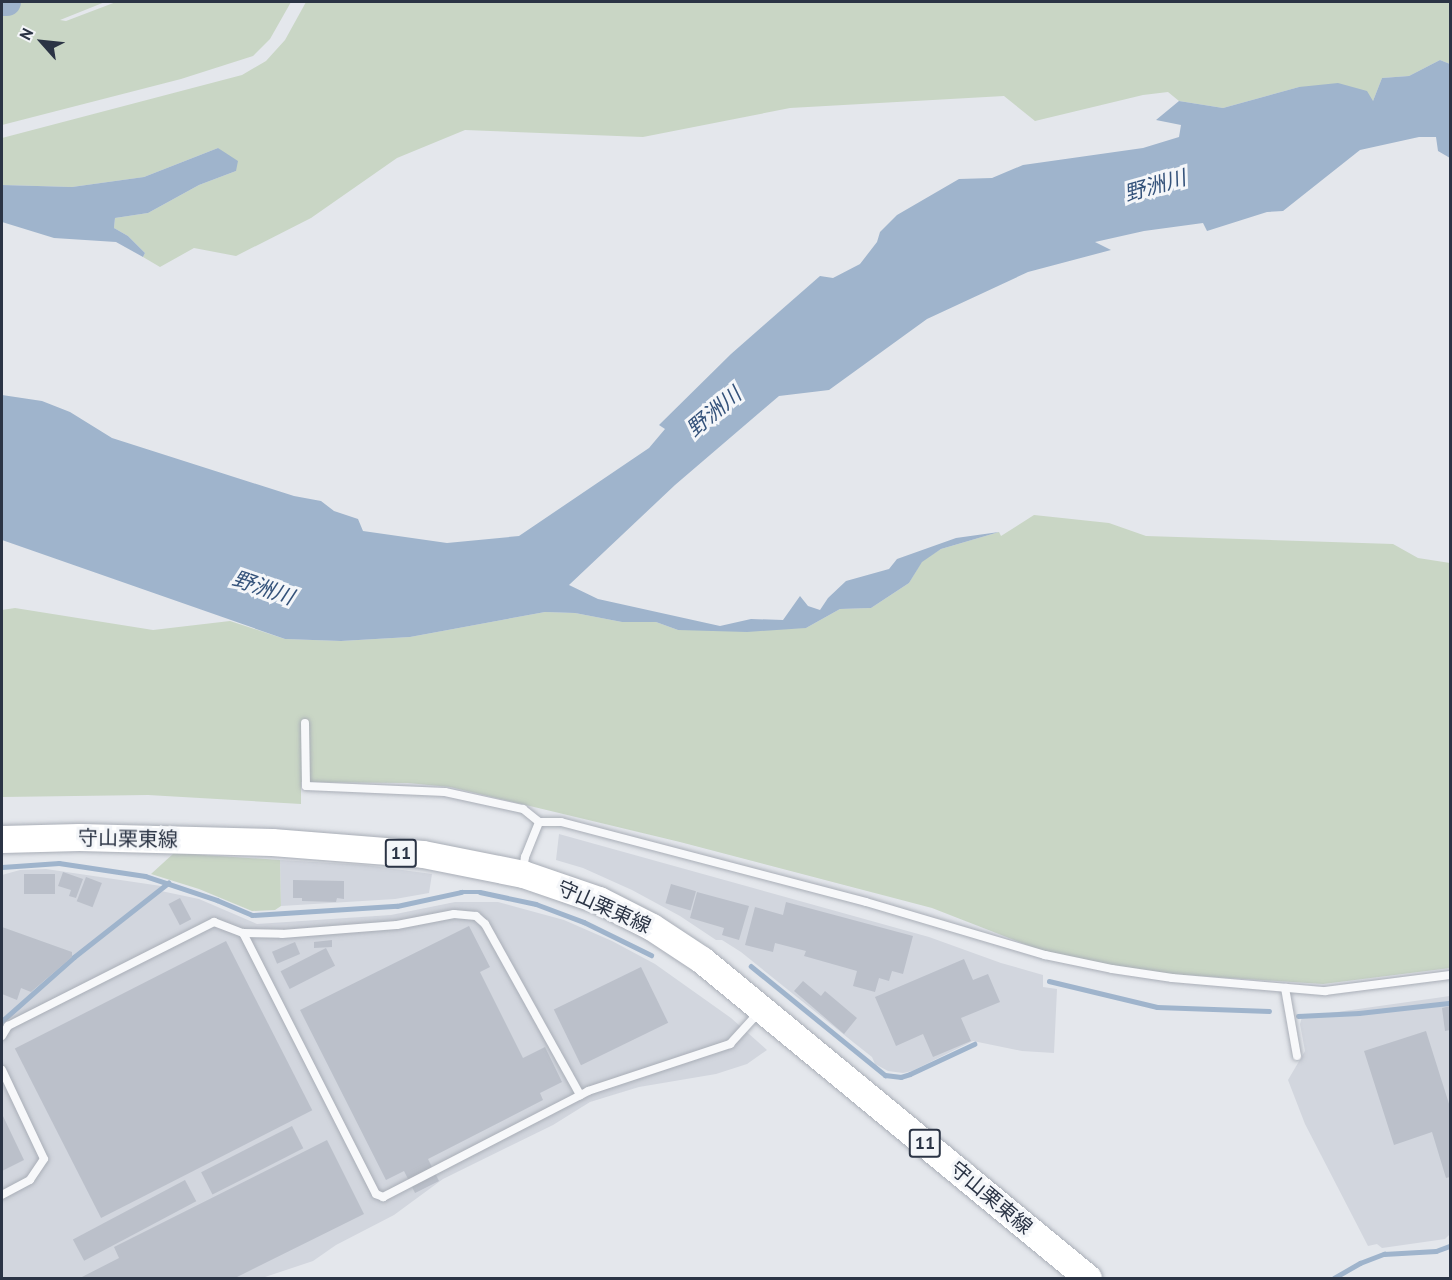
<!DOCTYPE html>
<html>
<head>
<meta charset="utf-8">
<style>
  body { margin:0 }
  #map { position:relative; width:1452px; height:1280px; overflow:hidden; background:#e4e7ec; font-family:"PT Sans","Noto Sans JP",sans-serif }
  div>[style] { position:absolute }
  .built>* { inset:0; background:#d2d6de }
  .green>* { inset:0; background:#c9d6c5 }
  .water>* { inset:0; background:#9fb4cc }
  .stream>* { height:4.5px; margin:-2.25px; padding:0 2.25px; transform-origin:2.25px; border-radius:2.25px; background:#9fb4cc }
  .river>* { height:28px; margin:-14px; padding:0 14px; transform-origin:14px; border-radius:14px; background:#9fb4cc }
  .building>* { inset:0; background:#bbc0ca; transform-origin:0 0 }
  .roads { filter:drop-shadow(0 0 2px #a9aeb7) drop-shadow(0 0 2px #a9aeb7) }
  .lane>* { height:8px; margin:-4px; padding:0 4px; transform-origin:4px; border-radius:4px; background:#f7f8fa }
  .primary>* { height:27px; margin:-13.5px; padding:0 13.5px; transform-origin:13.5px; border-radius:13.5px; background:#fff }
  span { translate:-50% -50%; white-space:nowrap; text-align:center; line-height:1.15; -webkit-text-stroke:6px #f4f6f9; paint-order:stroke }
  .shield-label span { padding:2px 4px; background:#f4f6f9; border:2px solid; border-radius:4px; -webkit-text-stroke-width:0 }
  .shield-label { font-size:18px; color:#2b3445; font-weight:700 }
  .street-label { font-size:20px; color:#2b3445 }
  .water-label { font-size:21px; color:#34527a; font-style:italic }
  .frame { position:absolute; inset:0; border:3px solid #2b3445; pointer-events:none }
  .north { position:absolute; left:12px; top:12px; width:60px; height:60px; -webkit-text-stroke:4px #f4f6f9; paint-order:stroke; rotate:297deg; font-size:16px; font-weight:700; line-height:24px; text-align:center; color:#2b3445 }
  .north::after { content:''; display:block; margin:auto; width:21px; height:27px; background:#2b3445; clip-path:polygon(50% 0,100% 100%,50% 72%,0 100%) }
</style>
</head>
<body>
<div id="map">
  <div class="built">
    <i style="clip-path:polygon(559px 834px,929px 937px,1001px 963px,1043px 975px,1043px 987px,1057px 989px,1054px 1053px,1022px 1051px,973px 1041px,912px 1071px,903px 1073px,888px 1071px,875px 1064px,872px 1057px,853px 1042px,741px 952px,722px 940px,716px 940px,680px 916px,632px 890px,583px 868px,556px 860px)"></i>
    <i style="clip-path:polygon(280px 860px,365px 865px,432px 874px,429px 893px,395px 899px,281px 906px)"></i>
    <i style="clip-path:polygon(46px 869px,161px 886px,161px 891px,199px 899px,257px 924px,391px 915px,455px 902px,498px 902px,564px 920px,612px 941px,655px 964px,731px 1018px,767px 1050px,747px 1064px,716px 1074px,639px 1087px,590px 1102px,553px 1125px,443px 1179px,394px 1215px,336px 1245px,313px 1261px,262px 1278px,2px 1278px,2px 875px,20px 870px)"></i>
    <i style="clip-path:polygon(1450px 996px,1450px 1234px,1445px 1239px,1382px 1248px,1377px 1244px,1368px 1246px,1305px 1124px,1288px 1080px,1305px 1051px,1300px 1024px,1302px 1017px)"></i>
  </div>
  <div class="green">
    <i style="clip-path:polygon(2px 2px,105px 2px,60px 20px,66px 21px,116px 2px,291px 2px,270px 39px,253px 56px,181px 79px,2px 125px)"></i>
    <i style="clip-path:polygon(306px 2px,1450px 2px,1450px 64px,1440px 60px,1409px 76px,1382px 78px,1373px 101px,1299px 87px,1223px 108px,1179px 101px,1168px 92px,1143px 95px,1035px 121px,1004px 96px,790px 108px,643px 137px,465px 130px,397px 158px,311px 218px,236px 256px,194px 248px,160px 267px,143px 257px,145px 253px,128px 236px,114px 228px,115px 218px,148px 213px,199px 185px,236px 171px,218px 148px,144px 177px,72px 187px,2px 185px,2px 138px,242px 75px,266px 61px,285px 40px)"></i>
    <i style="clip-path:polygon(1034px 515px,1109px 523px,1146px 536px,1393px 544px,1418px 558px,1450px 563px,1450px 968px,1323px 984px,1153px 973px,1050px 954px,932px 908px,680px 842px,450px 787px,408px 783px,301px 782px,301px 804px,148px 795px,2px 797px,2px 610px,15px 608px,153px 630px,230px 621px,285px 639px,341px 641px,410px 637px,545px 612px,575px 613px,622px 622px,656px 622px,678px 630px,806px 628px,840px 609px,871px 608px,909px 583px,922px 561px,941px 549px,999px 532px,1001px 536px)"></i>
    <i style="clip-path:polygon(174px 853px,280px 860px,281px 906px,275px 910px,252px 911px,199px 889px,151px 874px)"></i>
  </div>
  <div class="water">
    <i style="clip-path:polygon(1440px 60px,1450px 64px,1450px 158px,1438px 151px,1436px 137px,1419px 137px,1360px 150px,1283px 211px,1267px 212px,1207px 231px,1203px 223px,1144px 231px,1095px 242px,1111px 250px,1028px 272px,927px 319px,829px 390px,779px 396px,675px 485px,569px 585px,598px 599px,720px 626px,751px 619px,783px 620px,800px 596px,808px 606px,820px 610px,828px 598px,846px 581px,889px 569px,897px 559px,956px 538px,999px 532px,941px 549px,922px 562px,909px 583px,871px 608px,840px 609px,806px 628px,747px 632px,678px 630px,656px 622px,622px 622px,575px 613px,545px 612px,410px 637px,341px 641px,285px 639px,2px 540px,2px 395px,42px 401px,70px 412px,112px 438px,294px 496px,321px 501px,334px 511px,358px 519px,363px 531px,447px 543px,519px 536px,649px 448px,665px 429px,659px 425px,731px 354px,820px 276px,833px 278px,860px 264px,877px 242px,880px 232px,897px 215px,959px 179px,992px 178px,1023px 165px,1143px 148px,1179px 137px,1181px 125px,1156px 120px,1179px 101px,1223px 108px,1299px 87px,1338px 83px,1367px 91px,1373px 101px,1382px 78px,1409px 76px)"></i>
    <i style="clip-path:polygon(218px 148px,238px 161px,236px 171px,199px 185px,148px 213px,115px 218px,114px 228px,128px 236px,145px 253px,143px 257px,116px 242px,54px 238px,2px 222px,2px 185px,72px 187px,144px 177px)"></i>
  </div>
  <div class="stream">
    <i style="left:2px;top:867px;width:57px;rotate:-4deg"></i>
    <i style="left:59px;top:863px;width:87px;rotate:8.6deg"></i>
    <i style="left:145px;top:876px;width:76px;rotate:18.4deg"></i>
    <i style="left:217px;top:900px;width:38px;rotate:23deg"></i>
    <i style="left:252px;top:915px;width:145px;rotate:-3.6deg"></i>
    <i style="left:397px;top:906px;width:66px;rotate:-12.3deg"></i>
    <i style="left:461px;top:892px;width:19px"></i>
    <i style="left:480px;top:892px;width:57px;rotate:12.1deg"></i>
    <i style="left:536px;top:904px;width:51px;rotate:20.6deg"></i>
    <i style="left:584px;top:922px;width:75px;rotate:26.2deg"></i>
    <i style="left:751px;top:966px;width:173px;rotate:39.1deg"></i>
    <i style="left:885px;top:1075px;width:16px;rotate:7deg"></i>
    <i style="left:901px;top:1077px;width:9px;rotate:-18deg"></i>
    <i style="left:910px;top:1074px;width:71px;rotate:-25.1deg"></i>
    <i style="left:1049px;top:981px;width:111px;rotate:13.5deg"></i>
    <i style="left:1157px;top:1007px;width:112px;rotate:2deg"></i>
    <i style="left:1298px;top:1016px;width:61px;rotate:-2.8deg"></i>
    <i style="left:1359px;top:1013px;width:92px;rotate:-6.3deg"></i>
    <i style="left:2px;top:1021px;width:96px;rotate:-41.6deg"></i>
    <i style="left:74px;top:957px;width:120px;rotate:-38.2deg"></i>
    <i style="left:1334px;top:1278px;width:30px;rotate:-30deg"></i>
    <i style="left:1360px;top:1263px;width:26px;rotate:-21deg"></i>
    <i style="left:1384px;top:1254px;width:52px;rotate:-3.3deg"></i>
    <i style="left:1436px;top:1251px;width:15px;rotate:-20deg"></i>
  </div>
  <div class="river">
    <i style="left:2px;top:2px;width:5px"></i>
  </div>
  <div class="building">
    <i style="clip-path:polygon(63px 872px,83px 879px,76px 898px,69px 896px,71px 890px,58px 886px)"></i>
    <i style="left:24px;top:874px;width:31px;height:20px"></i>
    <i style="left:86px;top:877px;width:17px;height:26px;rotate:21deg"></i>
    <i style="clip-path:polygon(293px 880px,344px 881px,344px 899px,337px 898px,336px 902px,302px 901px,302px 898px,293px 898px)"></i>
    <i style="left:671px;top:884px;width:26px;height:20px;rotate:16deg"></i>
    <i style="clip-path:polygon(697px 892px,749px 906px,739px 940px,722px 935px,724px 928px,690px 918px)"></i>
    <i style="left:180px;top:898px;width:24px;height:13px;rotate:62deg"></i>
    <i style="clip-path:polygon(786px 902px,913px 936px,903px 974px,892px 971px,889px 981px,879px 978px,875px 992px,853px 986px,857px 971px,804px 956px,806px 951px,775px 943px,773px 952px,745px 945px,755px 907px,783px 915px)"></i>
    <i style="clip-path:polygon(469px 926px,490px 967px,480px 972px,523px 1058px,545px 1047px,562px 1082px,540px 1093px,543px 1100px,428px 1159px,439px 1181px,415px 1193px,404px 1171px,386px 1180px,300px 1010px)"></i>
    <i style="clip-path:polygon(2px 927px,72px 952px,72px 957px,31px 992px,21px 988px,17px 1000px,2px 994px)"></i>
    <i style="clip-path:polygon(332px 940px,332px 947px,314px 948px,314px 942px)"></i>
    <i style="left:226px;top:941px;width:190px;height:237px;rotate:63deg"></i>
    <i style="left:295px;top:942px;width:13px;height:25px;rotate:67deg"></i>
    <i style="left:326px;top:948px;width:20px;height:51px;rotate:63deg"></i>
    <i style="clip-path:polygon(964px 959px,973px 980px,988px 974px,1000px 1002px,961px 1018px,971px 1041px,933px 1057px,923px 1034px,896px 1046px,875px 997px)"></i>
    <i style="left:641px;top:967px;width:62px;height:97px;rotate:64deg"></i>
    <i style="clip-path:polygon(803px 981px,821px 996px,825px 991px,857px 1018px,844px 1034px,794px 991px)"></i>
    <i style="clip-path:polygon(1450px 1006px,1450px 1030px,1445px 1031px,1442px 1008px)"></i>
    <i style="clip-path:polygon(1426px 1031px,1450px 1107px,1450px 1177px,1446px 1178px,1432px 1132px,1394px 1145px,1364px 1051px)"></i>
    <i style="clip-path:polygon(2px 1114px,24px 1160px,2px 1171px)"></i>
    <i style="left:292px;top:1126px;width:25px;height:102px;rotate:63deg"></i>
    <i style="clip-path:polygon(327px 1140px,364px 1214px,235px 1278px,80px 1278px,119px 1258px,114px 1247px)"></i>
    <i style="left:185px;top:1180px;width:24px;height:127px;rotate:62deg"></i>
  </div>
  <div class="roads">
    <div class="lane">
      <i style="left:305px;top:723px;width:63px;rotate:89.1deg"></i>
      <i style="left:306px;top:786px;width:139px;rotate:2.5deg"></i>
      <i style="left:445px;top:792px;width:80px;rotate:12.3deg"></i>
      <i style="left:523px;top:809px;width:21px;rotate:39deg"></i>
      <i style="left:523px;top:871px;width:14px;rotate:-82deg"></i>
      <i style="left:525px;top:857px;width:38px;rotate:-68deg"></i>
      <i style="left:539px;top:822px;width:22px"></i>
      <i style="left:561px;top:822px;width:315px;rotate:14.7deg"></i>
      <i style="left:866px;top:902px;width:187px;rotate:16.5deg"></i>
      <i style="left:1045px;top:955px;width:68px;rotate:11.8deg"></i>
      <i style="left:1112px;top:969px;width:61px;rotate:8.5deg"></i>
      <i style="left:1172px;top:978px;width:154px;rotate:4.9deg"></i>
      <i style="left:1325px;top:991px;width:126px;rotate:-7.3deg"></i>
      <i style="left:243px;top:933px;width:39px;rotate:1deg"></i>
      <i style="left:282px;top:934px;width:115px;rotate:-4.5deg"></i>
      <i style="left:397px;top:925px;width:58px;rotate:-10.9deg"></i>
      <i style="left:454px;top:914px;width:22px;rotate:5deg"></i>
      <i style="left:476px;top:916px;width:12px;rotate:42deg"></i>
      <i style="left:485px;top:924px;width:196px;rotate:60.9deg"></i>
      <i style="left:1285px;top:988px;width:69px;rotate:80deg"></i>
      <i style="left:2px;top:1036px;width:12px;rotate:-59deg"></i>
      <i style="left:8px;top:1026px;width:231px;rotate:-26.8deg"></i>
      <i style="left:214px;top:922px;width:31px;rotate:21deg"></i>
      <i style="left:243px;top:933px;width:293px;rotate:63deg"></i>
      <i style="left:376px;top:1194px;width:8px;rotate:23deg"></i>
      <i style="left:383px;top:1197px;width:231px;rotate:-27.3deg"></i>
      <i style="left:588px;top:1091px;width:150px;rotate:-18.3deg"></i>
      <i style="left:730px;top:1044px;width:45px;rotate:-47.7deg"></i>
      <i style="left:2px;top:1070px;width:98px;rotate:64.7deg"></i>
      <i style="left:44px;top:1159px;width:25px;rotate:124deg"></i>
      <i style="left:30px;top:1180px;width:32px;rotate:152deg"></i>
    </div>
    <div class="primary">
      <i style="left:2px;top:839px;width:77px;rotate:-1.5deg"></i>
      <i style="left:79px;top:837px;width:193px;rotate:1.5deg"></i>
      <i style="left:272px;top:842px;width:151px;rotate:4.5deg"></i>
      <i style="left:423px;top:854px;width:102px;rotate:11.3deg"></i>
      <i style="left:523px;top:874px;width:80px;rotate:18.9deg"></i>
      <i style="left:599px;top:900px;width:59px;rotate:27deg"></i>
      <i style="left:652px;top:927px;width:60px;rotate:33.4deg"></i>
      <i style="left:702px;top:960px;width:500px;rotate:39.48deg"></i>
    </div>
  </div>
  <div class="shield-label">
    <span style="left:401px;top:853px">11</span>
    <span style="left:925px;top:1143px">11</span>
  </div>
  <div class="street-label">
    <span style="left:128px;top:839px;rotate:1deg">守山栗東線</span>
    <span style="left:604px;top:907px;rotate:24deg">守山栗東線</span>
    <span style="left:991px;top:1198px;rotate:40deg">守山栗東線</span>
  </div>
  <div class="water-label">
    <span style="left:1155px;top:186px;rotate:-16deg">野洲川</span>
    <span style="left:714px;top:412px;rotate:-40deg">野洲川</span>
    <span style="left:263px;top:588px;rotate:19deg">野洲川</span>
  </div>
  <div class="frame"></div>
  <div class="north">N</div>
</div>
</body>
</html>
